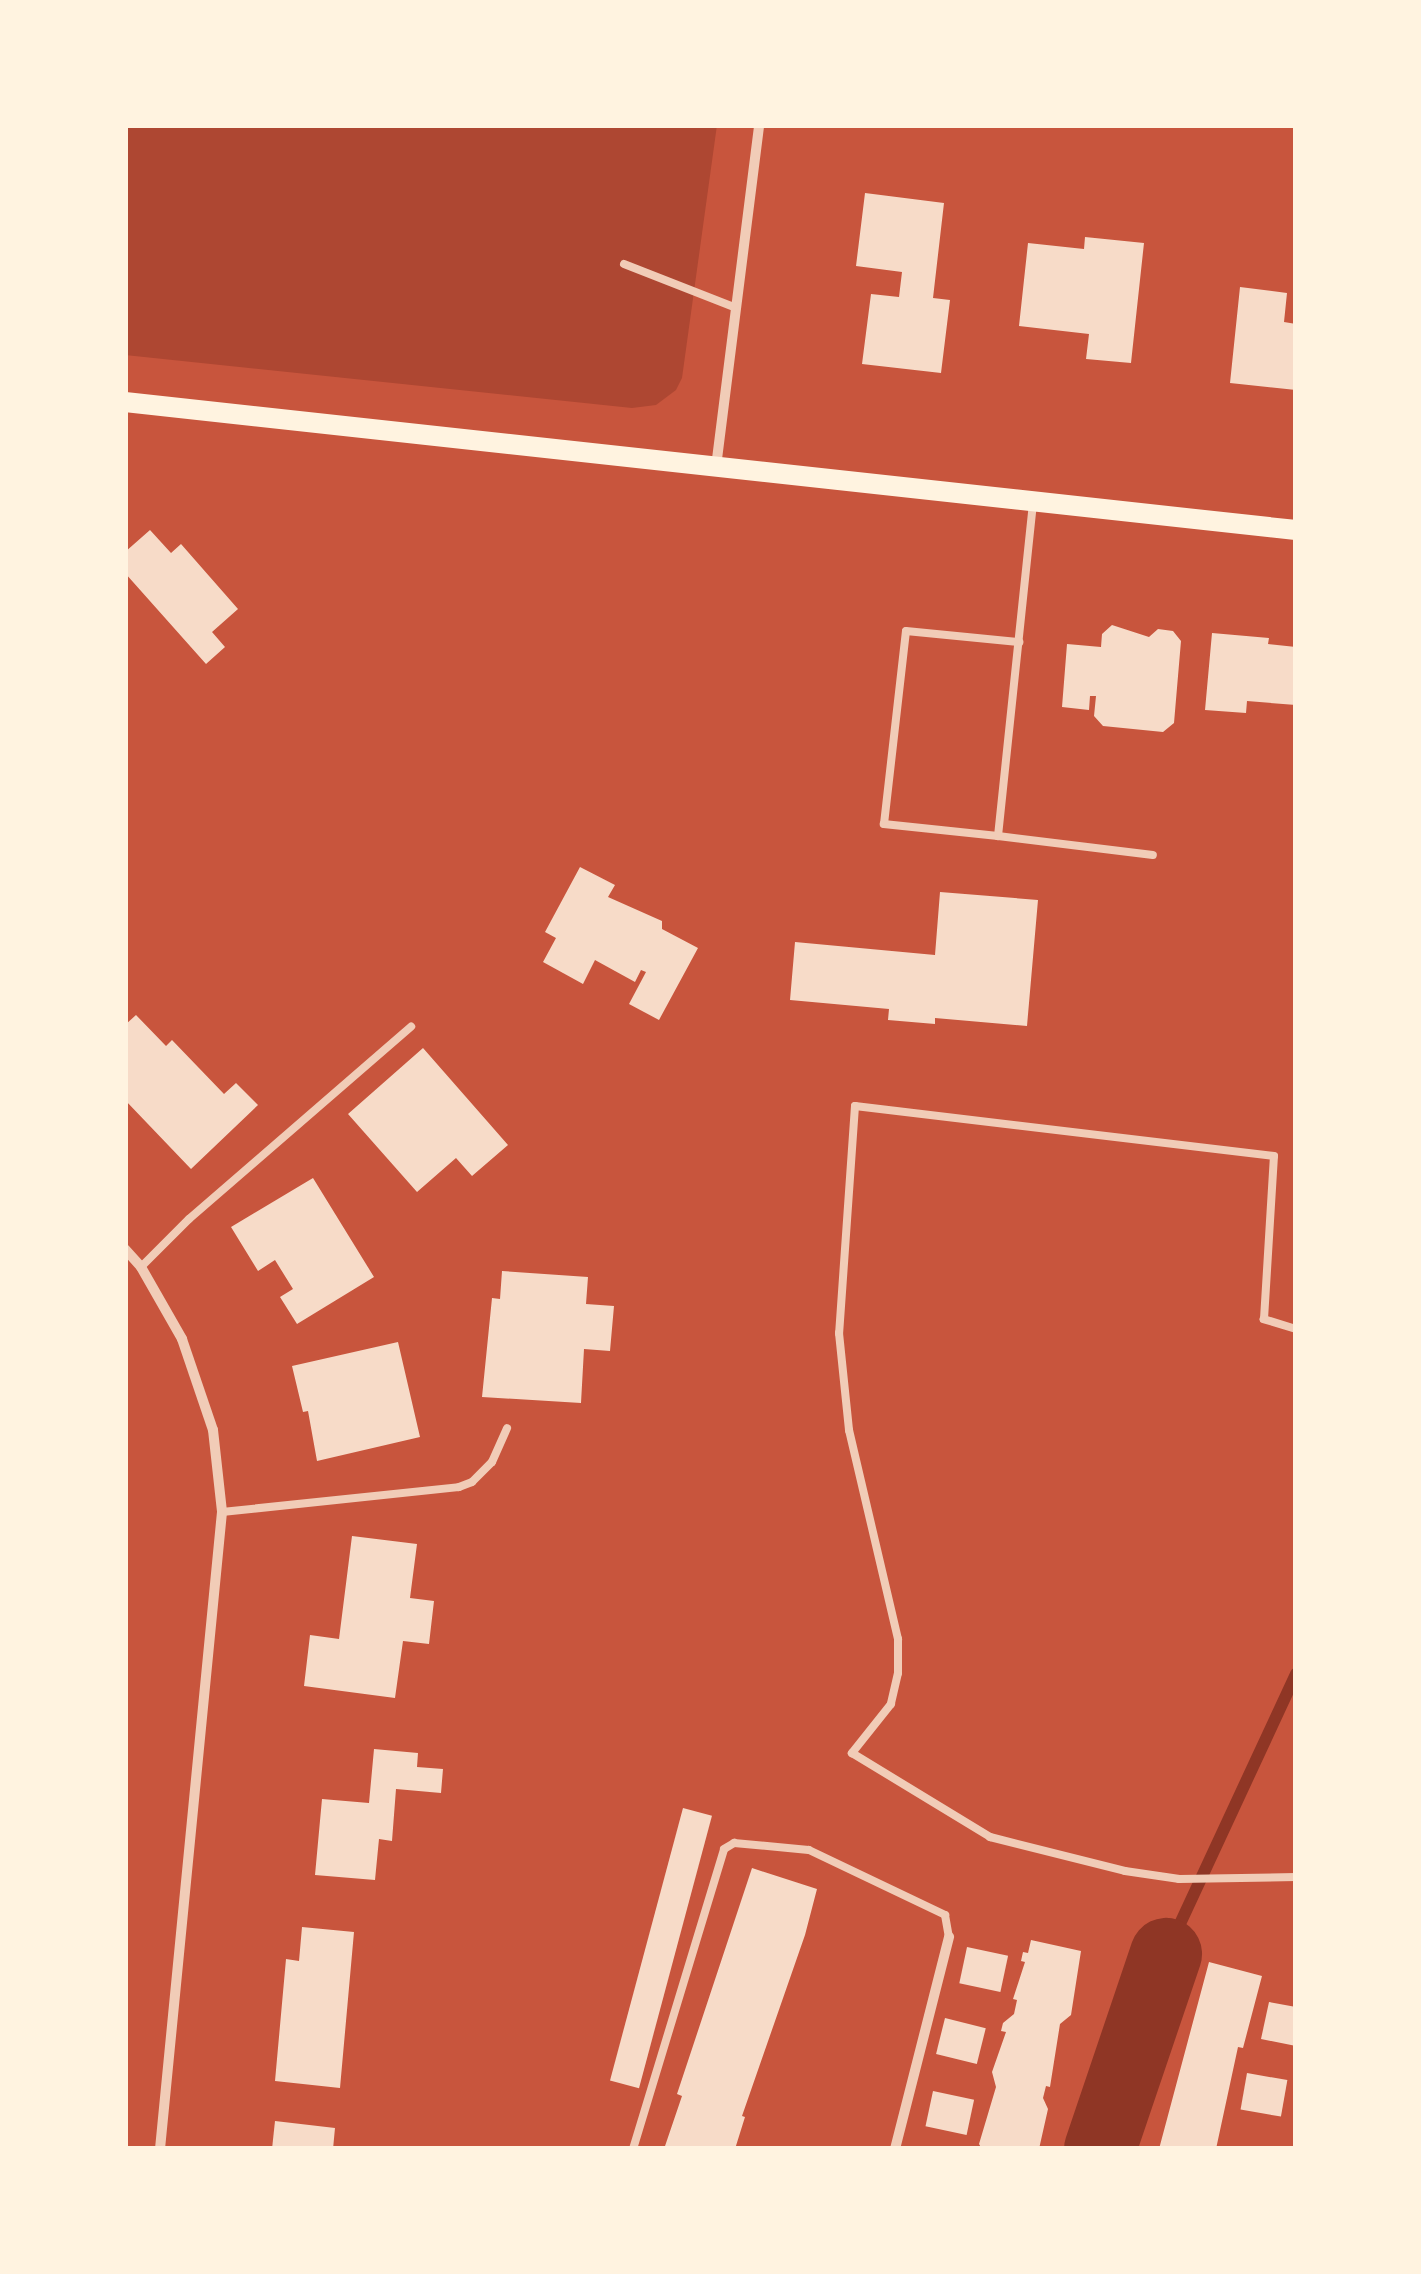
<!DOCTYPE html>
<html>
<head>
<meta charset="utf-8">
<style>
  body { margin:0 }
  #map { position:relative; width:1421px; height:2274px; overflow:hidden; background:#c8553d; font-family:"Nunito Sans",sans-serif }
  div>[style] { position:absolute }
  .green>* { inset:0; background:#ae4732 }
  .stream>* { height:12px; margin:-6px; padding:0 6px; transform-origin:6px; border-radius:6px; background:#8f3625 }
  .river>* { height:72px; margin:-36px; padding:0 36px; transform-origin:36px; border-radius:36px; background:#8f3625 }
  .building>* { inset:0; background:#f7dbc8; transform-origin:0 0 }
  .service>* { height:8px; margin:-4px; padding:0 4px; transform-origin:4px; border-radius:4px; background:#f1ccb7 }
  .minor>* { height:10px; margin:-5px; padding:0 5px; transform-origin:5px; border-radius:5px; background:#f1ccb7 }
  .secondary>* { height:20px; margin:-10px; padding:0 10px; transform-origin:10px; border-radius:10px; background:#fff3e0 }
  span { translate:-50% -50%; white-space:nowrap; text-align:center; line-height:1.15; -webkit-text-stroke:10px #fff3e0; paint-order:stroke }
  .frame { position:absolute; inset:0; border:128px solid #fff3e0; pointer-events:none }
</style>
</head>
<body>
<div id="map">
  <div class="green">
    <i style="clip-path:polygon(125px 125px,717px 125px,682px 378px,676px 390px,656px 405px,632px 408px,125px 355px)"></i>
  </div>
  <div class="stream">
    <i style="left:1166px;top:1954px;width:309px;rotate:-65.1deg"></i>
  </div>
  <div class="river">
    <i style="left:1100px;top:2149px;width:206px;rotate:-71.3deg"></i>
  </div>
  <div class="building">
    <i style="clip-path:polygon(865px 193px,944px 203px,933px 298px,950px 300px,941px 373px,862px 364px,871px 294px,899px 297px,902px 272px,856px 266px)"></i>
    <i style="clip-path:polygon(1085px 237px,1144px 243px,1131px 363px,1086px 359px,1089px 334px,1019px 326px,1028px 243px,1084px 249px)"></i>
    <i style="clip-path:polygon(1240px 287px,1287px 293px,1284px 322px,1296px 324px,1296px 390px,1230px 383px)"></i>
    <i style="clip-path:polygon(150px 530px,171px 553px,181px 544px,238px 609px,212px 632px,225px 647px,206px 664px,125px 573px,125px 552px)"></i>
    <i style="clip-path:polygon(1112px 625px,1149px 637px,1158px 629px,1173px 631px,1181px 641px,1174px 723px,1163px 732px,1103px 726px,1094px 716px,1096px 696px,1090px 696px,1089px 710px,1062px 707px,1067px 644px,1101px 647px,1102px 634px)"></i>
    <i style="clip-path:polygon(1212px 633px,1269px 638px,1268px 644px,1296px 647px,1296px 705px,1247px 701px,1246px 713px,1205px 710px)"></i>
    <i style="clip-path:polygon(580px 867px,615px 885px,608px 897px,662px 921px,662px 929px,698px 948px,659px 1020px,629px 1004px,646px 972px,641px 970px,635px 982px,595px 960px,583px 984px,543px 962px,556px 938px,545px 932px)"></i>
    <i style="clip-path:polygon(940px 892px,1038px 900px,1027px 1026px,935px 1018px,935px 1024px,888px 1020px,889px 1009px,790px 1000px,795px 942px,935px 955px)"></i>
    <i style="clip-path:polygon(136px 1015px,166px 1046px,172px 1040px,224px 1094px,236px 1083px,258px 1105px,191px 1169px,125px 1100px,125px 1025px)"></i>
    <i style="clip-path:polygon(423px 1048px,508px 1145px,472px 1176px,456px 1158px,417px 1192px,348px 1114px)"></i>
    <i style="clip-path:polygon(313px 1178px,374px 1277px,297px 1324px,280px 1297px,293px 1289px,275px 1260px,258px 1271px,231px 1227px)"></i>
    <i style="clip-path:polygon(502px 1271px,588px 1277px,586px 1304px,614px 1306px,610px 1351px,584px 1349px,581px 1403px,482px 1397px,492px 1298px,500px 1299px)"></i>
    <i style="clip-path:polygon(398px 1342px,420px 1437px,317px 1461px,308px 1411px,303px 1412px,292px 1366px)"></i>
    <i style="clip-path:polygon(352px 1536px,417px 1544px,410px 1598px,434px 1601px,429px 1644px,403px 1641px,395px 1698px,304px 1686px,310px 1635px,339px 1639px)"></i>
    <i style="clip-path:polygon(374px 1749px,418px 1753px,417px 1767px,443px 1769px,441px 1793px,396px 1789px,392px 1841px,379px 1839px,375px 1880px,315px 1875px,322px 1799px,369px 1803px)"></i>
    <i style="left:683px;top:1808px;width:30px;height:282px;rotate:15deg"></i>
    <i style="clip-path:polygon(752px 1868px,817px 1889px,805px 1935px,742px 2116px,745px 2117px,735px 2149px,664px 2149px,682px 2096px,677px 2094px)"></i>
    <i style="clip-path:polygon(302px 1927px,354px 1932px,340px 2088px,275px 2081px,286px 1959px,299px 1961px)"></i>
    <i style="clip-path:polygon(1031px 1940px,1081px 1951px,1071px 2015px,1060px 2024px,1050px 2087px,1046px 2086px,1043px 2098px,1048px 2109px,1039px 2149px,982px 2149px,979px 2144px,996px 2087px,992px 2072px,1006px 2032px,1001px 2031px,1003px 2023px,1014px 2014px,1017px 2000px,1013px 1999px,1025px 1962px,1021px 1961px,1023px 1952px,1028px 1953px)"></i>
    <i style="left:967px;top:1947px;width:42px;height:37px;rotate:12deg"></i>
    <i style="clip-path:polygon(1209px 1962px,1262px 1976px,1243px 2048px,1238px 2047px,1216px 2149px,1159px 2149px)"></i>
    <i style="clip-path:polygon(1269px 2002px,1296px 2007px,1296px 2046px,1261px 2039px)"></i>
    <i style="left:945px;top:2018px;width:42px;height:37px;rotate:14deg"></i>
    <i style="left:1247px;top:2073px;width:41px;height:37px;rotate:10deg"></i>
    <i style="left:933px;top:2091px;width:42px;height:36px;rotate:12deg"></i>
    <i style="clip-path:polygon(275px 2121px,335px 2128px,333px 2149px,272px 2149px)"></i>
  </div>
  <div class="service">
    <i style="left:624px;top:264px;width:118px;rotate:21.4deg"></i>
    <i style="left:1033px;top:503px;width:335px;rotate:96deg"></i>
    <i style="left:998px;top:836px;width:156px;rotate:7deg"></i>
    <i style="left:998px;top:836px;width:115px;rotate:-174deg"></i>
    <i style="left:884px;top:824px;width:194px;rotate:-83.5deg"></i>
    <i style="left:906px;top:631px;width:114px;rotate:5.6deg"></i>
    <i style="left:141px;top:1267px;width:68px;rotate:-45deg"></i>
    <i style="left:189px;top:1219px;width:294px;rotate:-40.9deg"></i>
    <i style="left:1296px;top:1329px;width:34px;rotate:-163deg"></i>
    <i style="left:1264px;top:1319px;width:163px;rotate:-86.5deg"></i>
    <i style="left:1274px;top:1156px;width:422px;rotate:-173.2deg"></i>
    <i style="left:855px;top:1106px;width:228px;rotate:94deg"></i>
    <i style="left:839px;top:1333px;width:98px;rotate:84.1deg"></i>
    <i style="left:849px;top:1430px;width:215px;rotate:76.8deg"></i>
    <i style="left:898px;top:1639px;width:34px;rotate:90deg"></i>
    <i style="left:898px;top:1673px;width:32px;rotate:103deg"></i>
    <i style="left:891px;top:1704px;width:63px;rotate:128.5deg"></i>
    <i style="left:852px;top:1753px;width:162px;rotate:31.3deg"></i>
    <i style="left:990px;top:1837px;width:139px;rotate:14.1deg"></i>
    <i style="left:1125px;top:1871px;width:55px;rotate:8.4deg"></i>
    <i style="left:1179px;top:1879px;width:117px;rotate:-1deg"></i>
    <i style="left:222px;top:1512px;width:238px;rotate:-6deg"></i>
    <i style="left:459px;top:1487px;width:14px;rotate:-21deg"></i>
    <i style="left:472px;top:1482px;width:28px;rotate:-45deg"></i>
    <i style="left:492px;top:1462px;width:37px;rotate:-66deg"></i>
    <i style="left:633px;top:2149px;width:313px;rotate:-73.1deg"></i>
    <i style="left:724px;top:1849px;width:12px;rotate:-31deg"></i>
    <i style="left:734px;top:1843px;width:75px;rotate:5.3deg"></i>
    <i style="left:809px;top:1850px;width:151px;rotate:25.5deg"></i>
    <i style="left:945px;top:1915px;width:22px;rotate:80deg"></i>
  </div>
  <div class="minor">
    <i style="left:716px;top:467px;width:345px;rotate:-82.8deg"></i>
    <i style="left:125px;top:1249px;width:24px;rotate:48deg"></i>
    <i style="left:141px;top:1267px;width:83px;rotate:60.3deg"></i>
    <i style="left:182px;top:1339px;width:96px;rotate:71.2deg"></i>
    <i style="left:213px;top:1430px;width:82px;rotate:83.7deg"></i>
    <i style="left:222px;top:1512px;width:640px;rotate:95.56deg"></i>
    <i style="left:895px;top:2149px;width:219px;rotate:-75.7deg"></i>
  </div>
  <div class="secondary">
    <i style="left:125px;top:402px;width:1178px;rotate:6.24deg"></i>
  </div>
  <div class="frame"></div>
</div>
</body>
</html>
